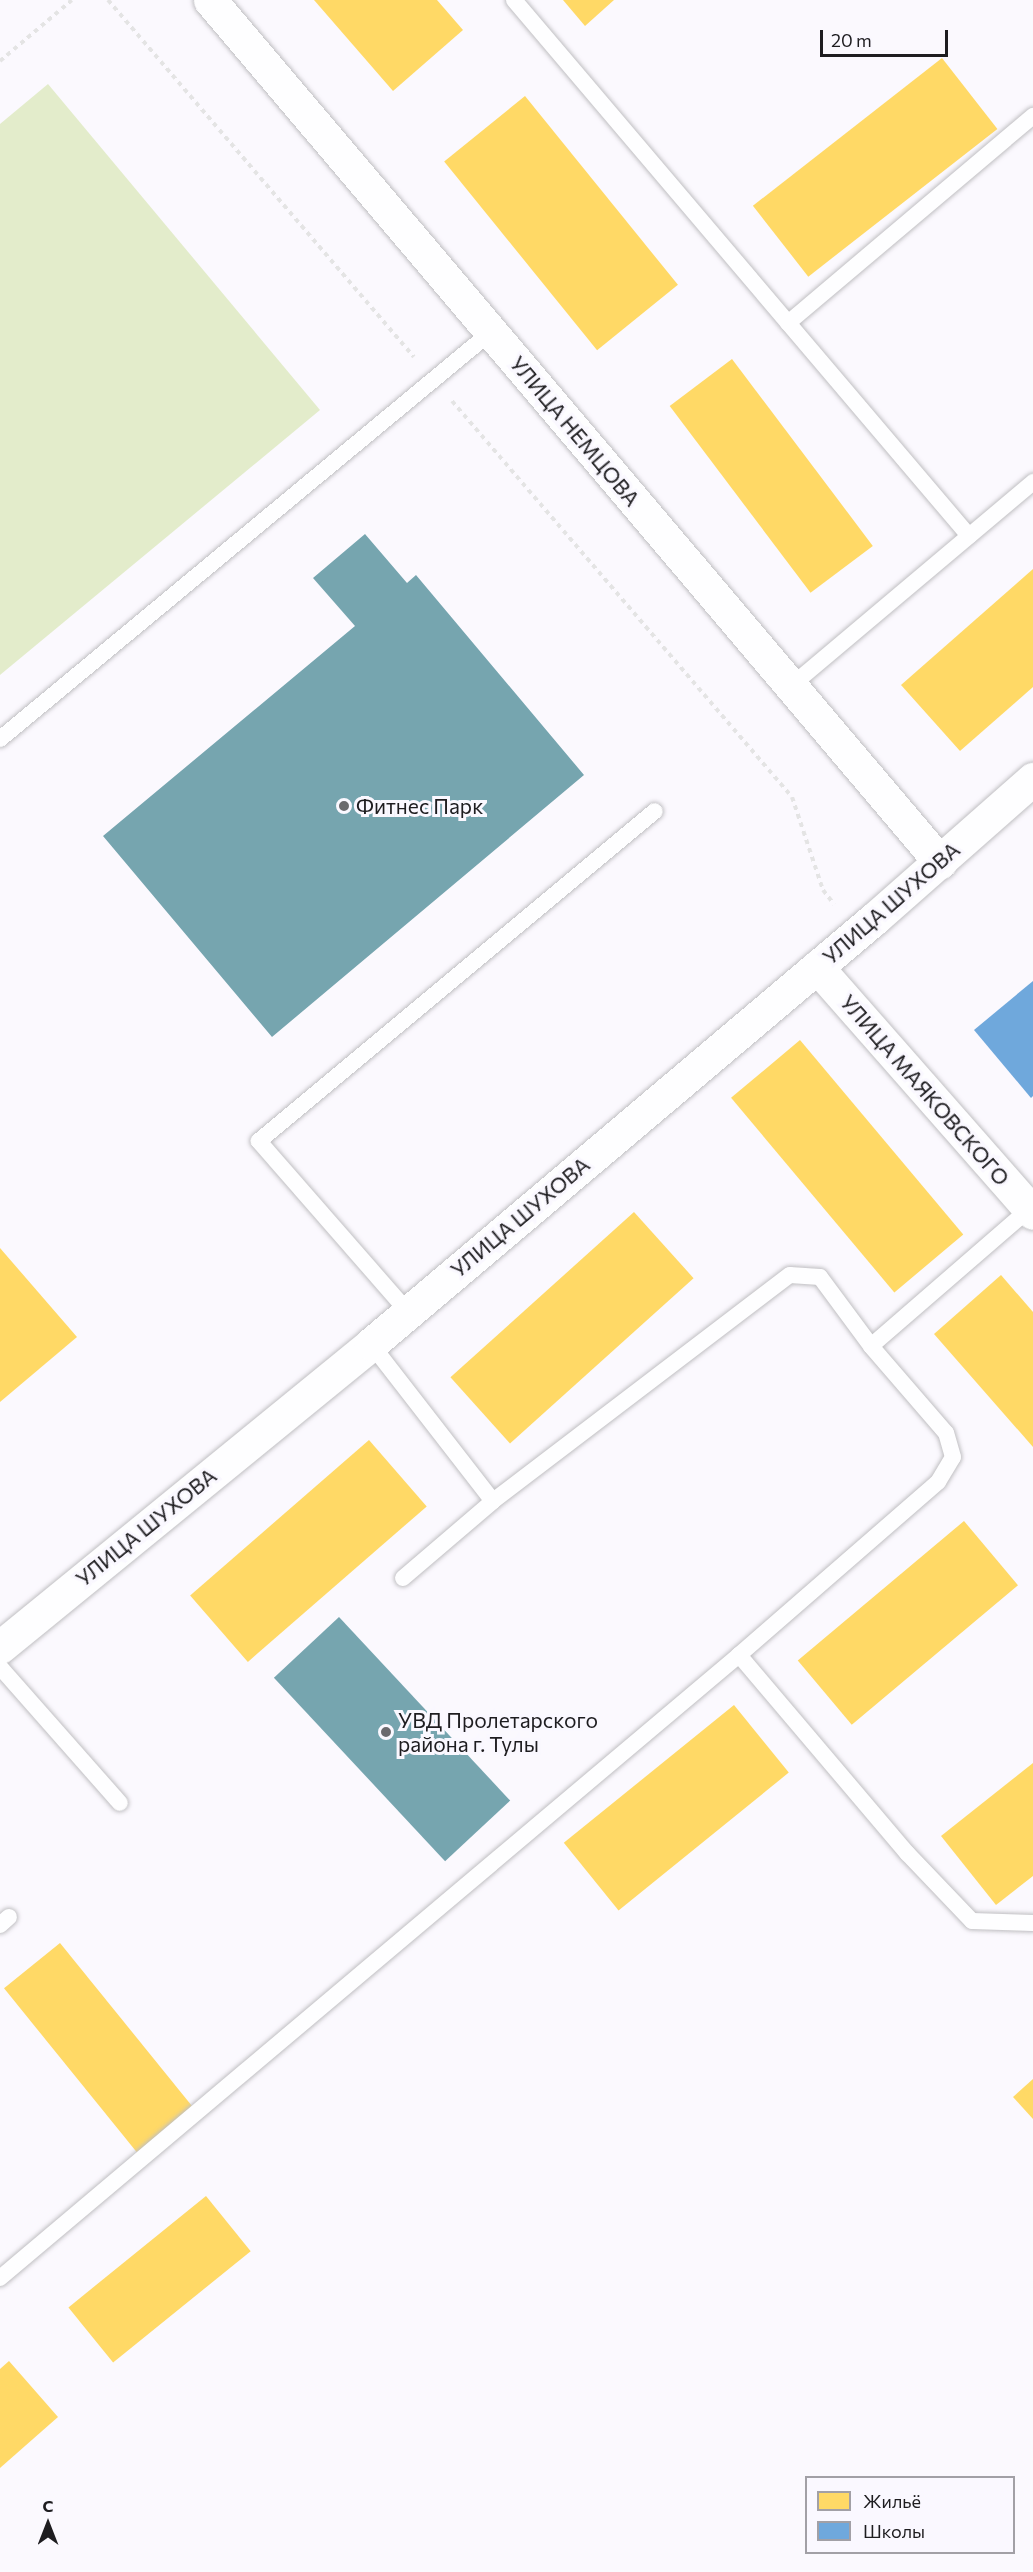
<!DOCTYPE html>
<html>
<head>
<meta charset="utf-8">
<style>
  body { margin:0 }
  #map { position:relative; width:1033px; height:2572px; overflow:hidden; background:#fbf9fe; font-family:Commissioner,sans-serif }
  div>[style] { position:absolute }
  .green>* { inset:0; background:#e3eccb }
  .homes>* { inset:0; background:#ffd966; transform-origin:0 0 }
  .schools>* { inset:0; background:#6fa8dc }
  .public>* { inset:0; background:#76a5af; transform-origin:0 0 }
  .path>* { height:4px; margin-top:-2px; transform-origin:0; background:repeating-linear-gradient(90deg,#e4e4e4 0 4.5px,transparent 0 9px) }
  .roads { filter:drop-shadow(0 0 2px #c0bfc2) drop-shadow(0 0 2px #c0bfc2) }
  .service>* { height:16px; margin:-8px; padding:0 8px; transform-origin:8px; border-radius:8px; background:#fefeff }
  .minor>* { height:33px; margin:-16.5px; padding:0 16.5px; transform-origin:16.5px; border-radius:16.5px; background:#fefeff }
  .tertiary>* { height:33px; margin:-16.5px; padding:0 16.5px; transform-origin:16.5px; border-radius:16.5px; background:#fefeff }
  .dots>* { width:16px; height:16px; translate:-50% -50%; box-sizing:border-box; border:3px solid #faf8ff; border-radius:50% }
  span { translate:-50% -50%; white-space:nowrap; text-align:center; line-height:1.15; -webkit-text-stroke:6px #faf8ff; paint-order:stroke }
  .street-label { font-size:21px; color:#1e1d20 }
  .poi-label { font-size:21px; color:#1e1d20 }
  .left { translate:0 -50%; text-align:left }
  .legend { position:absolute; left:805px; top:2476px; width:210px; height:78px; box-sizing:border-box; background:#faf8ff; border:2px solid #a2a0a6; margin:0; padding:8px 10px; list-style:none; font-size:18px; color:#1e1d20 }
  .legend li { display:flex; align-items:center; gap:12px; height:30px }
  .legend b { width:30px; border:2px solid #a2a0a6 }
  .north { position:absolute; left:18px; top:2494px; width:60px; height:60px; -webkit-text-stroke:4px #faf8ff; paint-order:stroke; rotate:0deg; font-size:16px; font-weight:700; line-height:24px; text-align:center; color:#1e1d20 }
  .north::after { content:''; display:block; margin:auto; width:21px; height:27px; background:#1e1d20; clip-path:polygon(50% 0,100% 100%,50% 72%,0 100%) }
  .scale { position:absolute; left:820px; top:30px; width:128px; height:27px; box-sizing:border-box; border:3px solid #1e1d20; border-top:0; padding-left:8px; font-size:18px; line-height:21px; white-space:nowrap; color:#1e1d20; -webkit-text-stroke:4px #faf8ff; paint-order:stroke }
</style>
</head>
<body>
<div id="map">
  <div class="green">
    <i style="clip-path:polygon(48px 84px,320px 410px,0 675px,0 124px)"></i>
  </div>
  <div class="homes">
    <i style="clip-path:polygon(314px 0,437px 0,463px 30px,393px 91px)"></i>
    <i style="clip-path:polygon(563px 0,614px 0,585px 26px)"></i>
    <i style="left:942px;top:58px;width:90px;height:240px;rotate:52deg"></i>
    <i style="left:525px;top:96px;width:243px;height:104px;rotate:51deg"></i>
    <i style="left:732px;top:359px;width:234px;height:78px;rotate:53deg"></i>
    <i style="clip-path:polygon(1033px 569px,1033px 687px,960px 751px,901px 685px)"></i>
    <i style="left:800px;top:1040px;width:254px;height:90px;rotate:50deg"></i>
    <i style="left:634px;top:1212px;width:89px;height:247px;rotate:48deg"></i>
    <i style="clip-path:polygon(0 1248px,77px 1337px,0 1402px)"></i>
    <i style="clip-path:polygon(1001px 1275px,1033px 1312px,1033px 1447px,934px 1334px)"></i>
    <i style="left:369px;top:1440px;width:88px;height:237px;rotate:49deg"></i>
    <i style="left:964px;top:1521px;width:84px;height:217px;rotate:50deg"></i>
    <i style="left:734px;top:1705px;width:87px;height:219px;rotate:51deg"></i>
    <i style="clip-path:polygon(1033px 1763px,1033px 1876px,996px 1905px,941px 1836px)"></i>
    <i style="left:60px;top:1943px;width:211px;height:72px;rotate:51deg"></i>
    <i style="clip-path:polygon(1033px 2079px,1033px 2119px,1013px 2097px)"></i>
    <i style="left:206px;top:2196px;width:71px;height:177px;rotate:51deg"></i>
    <i style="clip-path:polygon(9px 2361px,58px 2417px,0 2468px,0 2369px)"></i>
  </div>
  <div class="schools">
    <i style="clip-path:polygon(1033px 981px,1033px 1096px,1031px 1098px,974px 1030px)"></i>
  </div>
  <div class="public">
    <i style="clip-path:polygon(365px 534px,407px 583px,416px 575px,584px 775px,272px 1037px,103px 836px,355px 626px,313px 578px)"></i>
    <i style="left:339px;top:1617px;width:251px;height:89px;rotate:47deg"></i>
  </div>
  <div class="path">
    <i style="left:108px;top:0;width:470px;rotate:49.4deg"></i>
    <i style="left:0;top:61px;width:94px;rotate:-40.3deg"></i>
    <i style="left:452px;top:401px;width:522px;rotate:49.35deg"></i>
    <i style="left:792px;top:797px;width:98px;rotate:71.6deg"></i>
    <i style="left:823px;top:890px;width:18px;rotate:52deg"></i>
  </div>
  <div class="roads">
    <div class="service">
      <i style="left:514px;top:0;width:703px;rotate:49.67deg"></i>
      <i style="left:788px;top:323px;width:321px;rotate:-40.2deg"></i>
      <i style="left:791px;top:686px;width:317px;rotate:-40.1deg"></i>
      <i style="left:0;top:739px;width:638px;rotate:-39.66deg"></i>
      <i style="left:408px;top:1312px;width:227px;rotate:-131.1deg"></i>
      <i style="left:259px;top:1141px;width:515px;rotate:-39.81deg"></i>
      <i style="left:371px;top:1344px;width:199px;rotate:52.2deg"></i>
      <i style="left:403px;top:1578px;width:118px;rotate:-40.5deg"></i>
      <i style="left:493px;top:1501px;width:373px;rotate:-37.3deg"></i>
      <i style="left:790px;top:1275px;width:30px;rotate:4deg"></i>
      <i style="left:820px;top:1277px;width:86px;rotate:53.5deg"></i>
      <i style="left:739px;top:1655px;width:260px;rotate:49.7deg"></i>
      <i style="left:907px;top:1853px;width:94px;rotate:46.3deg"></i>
      <i style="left:972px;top:1921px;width:61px;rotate:1.9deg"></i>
      <i style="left:0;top:1667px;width:181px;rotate:48.6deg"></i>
      <i style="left:0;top:1925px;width:12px;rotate:-42deg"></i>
      <i style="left:0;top:2278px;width:967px;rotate:-40.13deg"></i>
      <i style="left:739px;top:1655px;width:264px;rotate:-41deg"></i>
      <i style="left:938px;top:1482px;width:29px;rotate:-59deg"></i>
      <i style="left:953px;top:1457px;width:25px;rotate:-106deg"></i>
      <i style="left:946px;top:1433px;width:115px;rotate:-130.8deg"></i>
      <i style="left:871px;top:1346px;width:209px;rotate:-40.9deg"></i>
    </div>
    <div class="minor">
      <i style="left:210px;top:0;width:1130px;rotate:49.74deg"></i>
      <i style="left:817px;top:967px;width:327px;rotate:48.7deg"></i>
    </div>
    <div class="tertiary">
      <i style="left:0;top:1647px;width:479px;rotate:-39.2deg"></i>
      <i style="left:371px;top:1344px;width:659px;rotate:-40.2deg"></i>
      <i style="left:874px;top:919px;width:212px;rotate:-41.4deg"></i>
    </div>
  </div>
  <div class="dots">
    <i style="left:344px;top:806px;background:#6b6a6e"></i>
    <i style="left:386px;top:1732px;background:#6b6a6e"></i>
  </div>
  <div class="street-label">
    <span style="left:575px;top:431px;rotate:50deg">УЛИЦА НЕМЦОВА</span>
    <span style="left:891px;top:903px;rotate:-41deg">УЛИЦА ШУХОВА</span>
    <span style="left:925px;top:1090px;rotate:49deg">УЛИЦА МАЯКОВСКОГО</span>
    <span style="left:520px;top:1217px;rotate:-40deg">УЛИЦА ШУХОВА</span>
    <span style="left:146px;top:1527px;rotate:-39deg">УЛИЦА ШУХОВА</span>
  </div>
  <div class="poi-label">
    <span class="left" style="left:356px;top:806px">Фитнес Парк</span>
    <span class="left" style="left:398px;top:1732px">УВД Пролетарского<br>района г. Тулы</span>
  </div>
  <ul class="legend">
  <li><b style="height:16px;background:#ffd966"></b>Жильё</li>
  <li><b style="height:16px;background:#6fa8dc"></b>Школы</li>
  </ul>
  <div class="north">С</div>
  <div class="scale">20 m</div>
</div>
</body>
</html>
